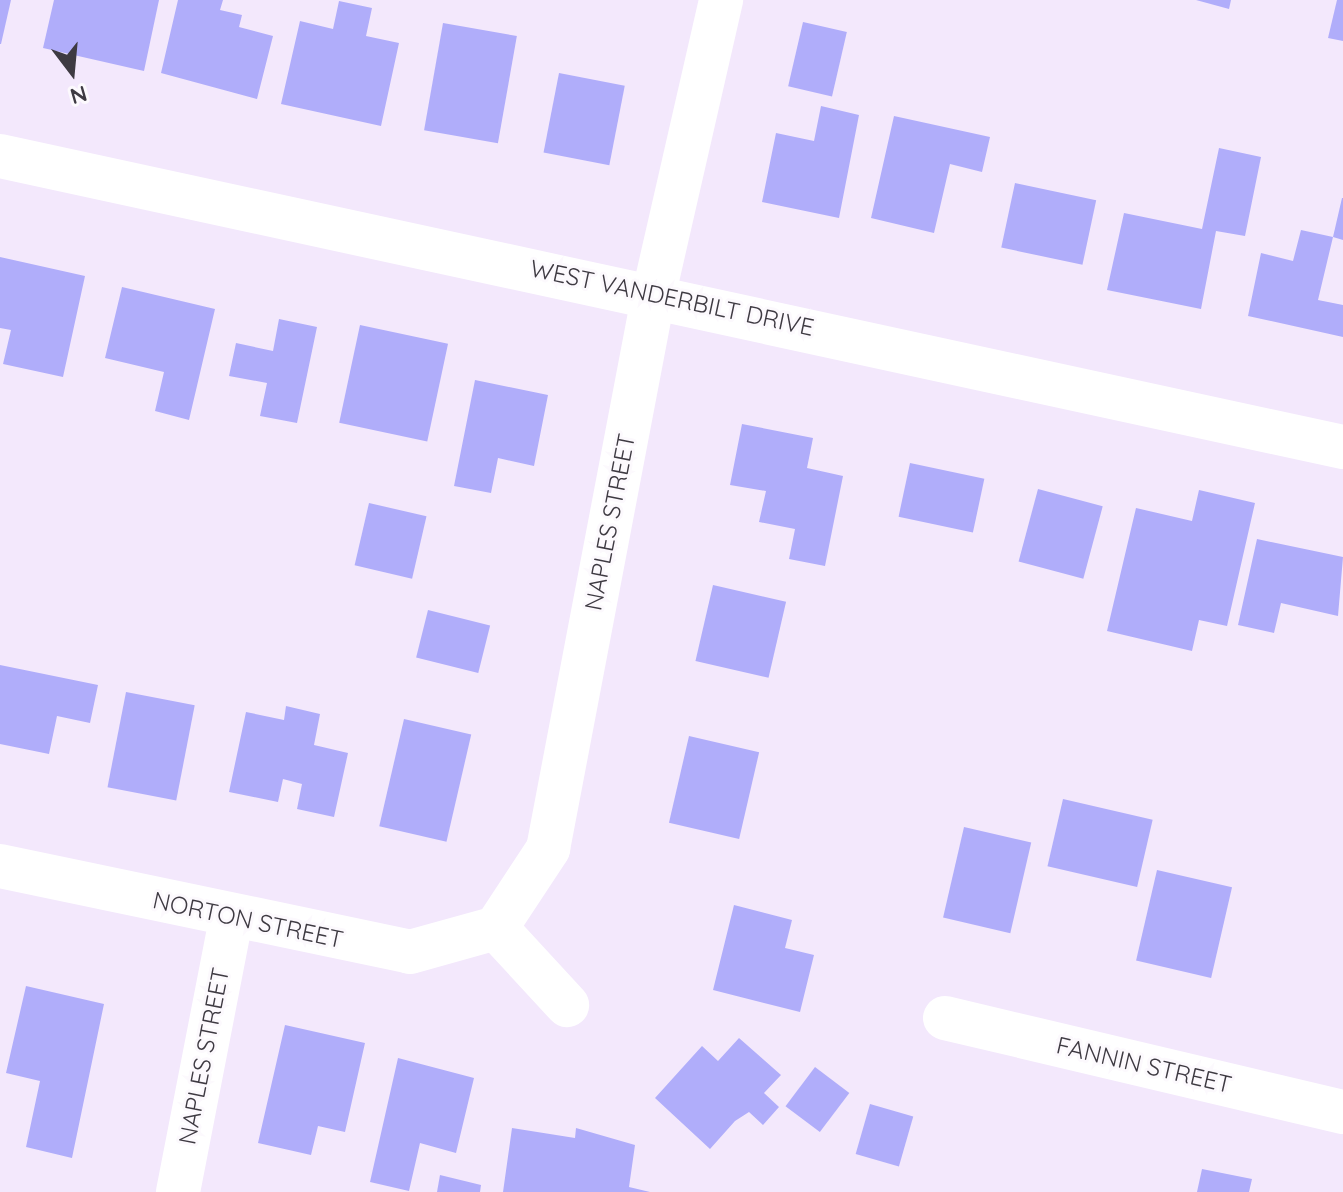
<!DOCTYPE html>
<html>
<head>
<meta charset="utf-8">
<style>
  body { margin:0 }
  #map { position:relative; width:1343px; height:1192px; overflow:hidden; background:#f3e8fc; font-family:Quicksand,sans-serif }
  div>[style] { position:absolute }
  .building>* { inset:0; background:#b0adfa; transform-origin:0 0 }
  .minor>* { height:44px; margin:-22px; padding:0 22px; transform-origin:22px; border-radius:22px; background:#fff }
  span { translate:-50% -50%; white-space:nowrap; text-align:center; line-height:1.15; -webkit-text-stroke:6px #fcf9fd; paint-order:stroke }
  .street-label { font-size:24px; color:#3e3a42 }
  .north { position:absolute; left:32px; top:32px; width:80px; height:80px; -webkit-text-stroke:6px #fcf9fd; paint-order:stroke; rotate:164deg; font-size:22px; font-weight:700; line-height:32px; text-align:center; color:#3e3a42 }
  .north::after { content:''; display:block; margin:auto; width:28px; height:36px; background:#3e3a42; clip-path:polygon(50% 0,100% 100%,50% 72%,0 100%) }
</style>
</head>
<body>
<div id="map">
  <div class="building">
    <i style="clip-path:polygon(0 0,11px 0,1px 44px,0 44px)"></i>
    <i style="clip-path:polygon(54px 0,159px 0,144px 71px,43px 48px)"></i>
    <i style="clip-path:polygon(178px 0,223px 0,220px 10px,242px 15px,239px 27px,273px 36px,257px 99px,161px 73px)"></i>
    <i style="clip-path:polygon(1196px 0,1231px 0,1229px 9px)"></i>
    <i style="clip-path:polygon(1337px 0,1343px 0,1343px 41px,1328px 38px)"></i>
    <i style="clip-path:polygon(339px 1px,372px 8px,366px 36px,399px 43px,381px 126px,281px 104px,300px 21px,333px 29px)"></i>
    <i style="left:803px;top:22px;width:45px;height:66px;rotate:13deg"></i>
    <i style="left:443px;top:23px;width:75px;height:109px;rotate:10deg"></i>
    <i style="left:559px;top:73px;width:67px;height:81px;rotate:11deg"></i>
    <i style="clip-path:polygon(821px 106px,859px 115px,839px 218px,762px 202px,776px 133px,814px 141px)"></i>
    <i style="clip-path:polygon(894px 116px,990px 137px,982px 172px,950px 164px,934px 233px,871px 218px)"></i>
    <i style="clip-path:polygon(1219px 148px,1261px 157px,1245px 236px,1216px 231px,1201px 309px,1107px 290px,1124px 213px,1202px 229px)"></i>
    <i style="left:1015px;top:183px;width:83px;height:66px;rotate:12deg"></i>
    <i style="clip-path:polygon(1342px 198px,1343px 198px,1343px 240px,1333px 237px)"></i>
    <i style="clip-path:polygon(1301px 230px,1333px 237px,1318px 300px,1343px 305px,1343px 337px,1248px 316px,1261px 253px,1293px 261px)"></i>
    <i style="clip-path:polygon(0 257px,85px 276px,63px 377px,3px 364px,11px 330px,0 328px)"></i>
    <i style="clip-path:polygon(122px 287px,215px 309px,189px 420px,155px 411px,164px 372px,105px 358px)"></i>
    <i style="clip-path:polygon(279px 319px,317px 327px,297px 423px,260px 416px,267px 383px,229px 376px,236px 343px,273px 351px)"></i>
    <i style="left:360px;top:325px;width:90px;height:100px;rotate:12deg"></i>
    <i style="clip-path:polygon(475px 380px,548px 395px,534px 466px,498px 458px,491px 493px,454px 486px)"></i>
    <i style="clip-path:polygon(742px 424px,813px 438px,807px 468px,843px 476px,825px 566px,789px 559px,795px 529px,759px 522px,766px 491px,730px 485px)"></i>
    <i style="left:910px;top:463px;width:76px;height:55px;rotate:12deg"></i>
    <i style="left:1038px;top:489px;width:67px;height:75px;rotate:15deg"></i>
    <i style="clip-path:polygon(1199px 490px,1255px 503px,1227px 626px,1199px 620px,1192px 651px,1107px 631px,1136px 508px,1192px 521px)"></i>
    <i style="left:369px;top:503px;width:59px;height:64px;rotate:13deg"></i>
    <i style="clip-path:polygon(1257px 539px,1343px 557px,1338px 616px,1281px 603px,1274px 633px,1238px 625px)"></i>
    <i style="left:713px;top:585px;width:75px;height:78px;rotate:13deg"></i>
    <i style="left:428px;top:610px;width:64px;height:49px;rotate:14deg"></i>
    <i style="clip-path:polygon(0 665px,98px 685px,90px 723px,57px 716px,49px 754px,0 744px)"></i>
    <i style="left:126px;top:692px;width:70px;height:97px;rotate:11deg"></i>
    <i style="clip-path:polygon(286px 706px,320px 714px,314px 745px,348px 753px,334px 817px,297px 809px,302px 784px,283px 779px,278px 802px,229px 792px,246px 712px,284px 720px)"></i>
    <i style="left:404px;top:719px;width:69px;height:110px;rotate:13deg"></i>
    <i style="left:689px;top:736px;width:72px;height:89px;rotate:13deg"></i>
    <i style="left:1063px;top:799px;width:92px;height:69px;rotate:13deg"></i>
    <i style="left:964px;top:827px;width:69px;height:93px;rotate:13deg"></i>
    <i style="left:1157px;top:870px;width:77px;height:93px;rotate:13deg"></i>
    <i style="clip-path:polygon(734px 905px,792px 920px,785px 948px,814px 955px,800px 1012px,713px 990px)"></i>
    <i style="clip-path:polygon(26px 986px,104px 1004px,72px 1158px,26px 1147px,40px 1081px,6px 1073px)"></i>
    <i style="clip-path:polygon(285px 1025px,365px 1043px,345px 1132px,318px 1126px,311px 1155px,258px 1143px)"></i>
    <i style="clip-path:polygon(739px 1038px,781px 1075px,764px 1093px,779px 1107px,763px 1125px,749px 1112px,735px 1121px,710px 1149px,655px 1098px,702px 1046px,718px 1061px)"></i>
    <i style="clip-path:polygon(398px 1058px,474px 1078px,456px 1153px,420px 1143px,409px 1191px,370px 1182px)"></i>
    <i style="left:815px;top:1067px;width:43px;height:49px;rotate:37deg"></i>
    <i style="left:870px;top:1104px;width:45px;height:52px;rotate:16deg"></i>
    <i style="clip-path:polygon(512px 1128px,575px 1138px,576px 1128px,635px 1145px,629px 1187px,650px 1192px,503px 1192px)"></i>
    <i style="clip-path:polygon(1202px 1169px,1252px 1179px,1249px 1192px,1197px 1192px)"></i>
    <i style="clip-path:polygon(440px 1175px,481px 1185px,480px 1192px,437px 1192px)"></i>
  </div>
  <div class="minor">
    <i style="left:0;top:156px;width:1374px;rotate:12.23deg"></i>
    <i style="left:0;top:866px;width:419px;rotate:11.8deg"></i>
    <i style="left:410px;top:952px;width:89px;rotate:-15.6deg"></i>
    <i style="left:496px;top:928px;width:95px;rotate:-56.6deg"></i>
    <i style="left:548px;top:849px;width:566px;rotate:-79.21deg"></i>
    <i style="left:654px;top:293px;width:301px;rotate:-77.1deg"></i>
    <i style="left:496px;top:928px;width:105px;rotate:47.3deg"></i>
    <i style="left:945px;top:1018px;width:409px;rotate:13.3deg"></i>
    <i style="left:178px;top:1192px;width:278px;rotate:-79deg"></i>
  </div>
  <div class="street-label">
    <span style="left:672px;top:298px;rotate:12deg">WEST VANDERBILT DRIVE</span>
    <span style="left:610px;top:522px;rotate:-79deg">NAPLES STREET</span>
    <span style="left:248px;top:920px;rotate:12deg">NORTON STREET</span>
    <span style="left:204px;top:1056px;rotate:-79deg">NAPLES STREET</span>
    <span style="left:1144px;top:1065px;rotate:13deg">FANNIN STREET</span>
  </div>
  <div class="north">N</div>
</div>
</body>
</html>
